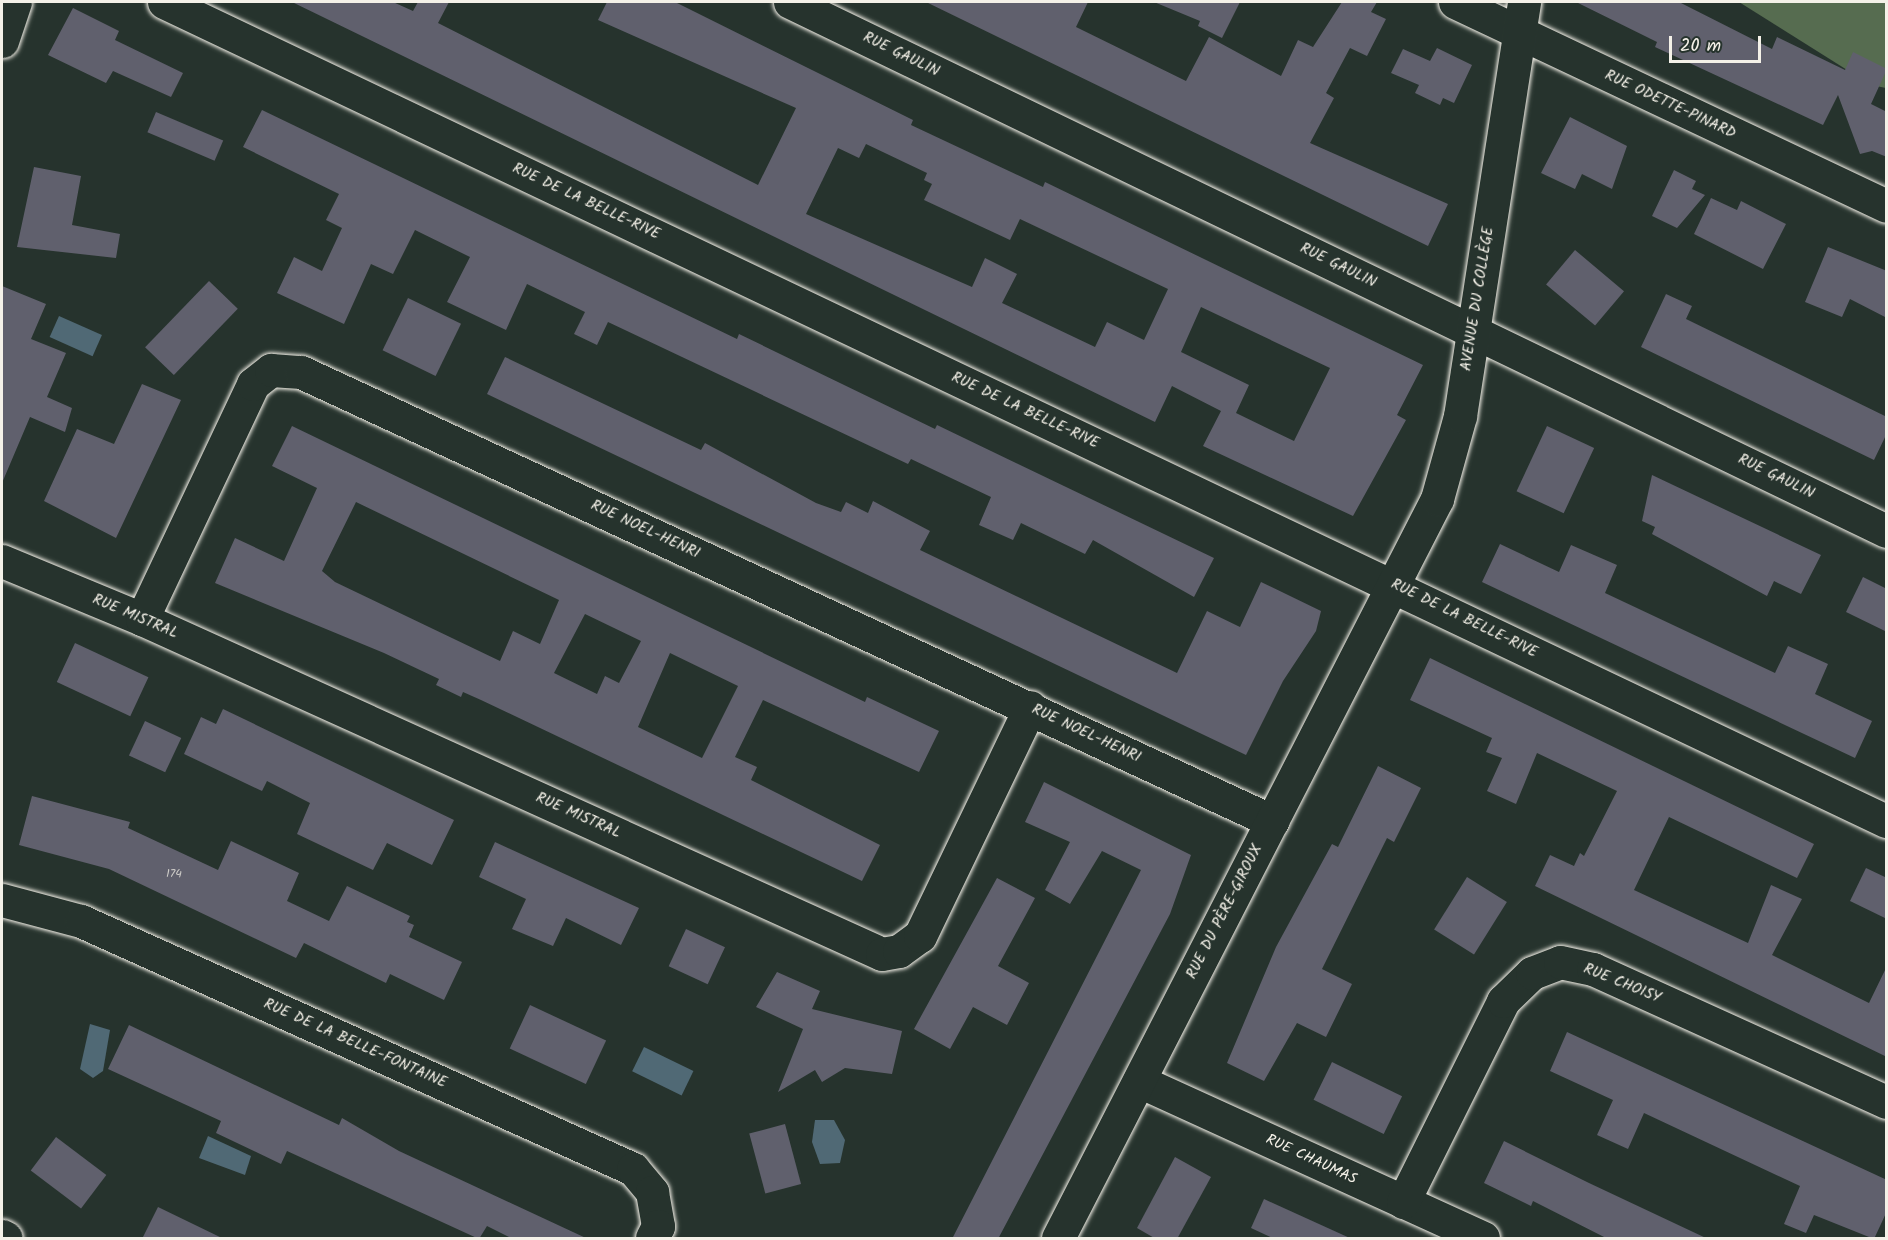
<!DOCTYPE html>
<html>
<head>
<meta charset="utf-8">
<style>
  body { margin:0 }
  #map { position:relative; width:1888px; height:1240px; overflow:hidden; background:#26332d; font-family:Kalam,sans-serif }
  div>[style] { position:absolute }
  .green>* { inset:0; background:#566c50 }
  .water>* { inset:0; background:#506975; transform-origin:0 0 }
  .building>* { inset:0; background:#60606d; transform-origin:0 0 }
  .roads { filter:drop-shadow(0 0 2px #f4f1e8) drop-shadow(0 0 2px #f4f1e8) }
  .street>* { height:33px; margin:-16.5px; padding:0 16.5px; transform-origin:16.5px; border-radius:16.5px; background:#26332d }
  span { translate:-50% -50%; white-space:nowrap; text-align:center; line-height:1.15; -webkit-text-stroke:4.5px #26332d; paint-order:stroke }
  .number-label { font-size:12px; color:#cfcdc9 }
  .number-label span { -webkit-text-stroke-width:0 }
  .street-label { font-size:15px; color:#f4f1e8 }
  .frame { position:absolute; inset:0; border:3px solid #f4f1e8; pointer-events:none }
  .scale { position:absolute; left:1669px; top:36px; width:92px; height:27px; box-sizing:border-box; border:3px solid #f4f1e8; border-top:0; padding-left:8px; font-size:18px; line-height:21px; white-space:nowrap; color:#f4f1e8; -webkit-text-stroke:4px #26332d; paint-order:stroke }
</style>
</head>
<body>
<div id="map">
  <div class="green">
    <i style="clip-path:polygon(1739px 2px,1886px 2px,1886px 88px,1871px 85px)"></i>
  </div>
  <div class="water">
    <i style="left:59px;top:316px;width:47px;height:23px;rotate:24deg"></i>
    <i style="clip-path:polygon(90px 1024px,110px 1030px,103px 1071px,93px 1078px,80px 1069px)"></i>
    <i style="left:644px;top:1047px;width:55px;height:27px;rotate:26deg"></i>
    <i style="clip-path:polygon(815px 1120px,834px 1120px,845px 1140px,840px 1163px,820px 1164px,812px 1142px)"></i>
    <i style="clip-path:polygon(208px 1136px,251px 1156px,245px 1175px,199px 1158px)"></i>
  </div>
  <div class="building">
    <i style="clip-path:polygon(evenodd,292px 2px,393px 2px,413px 11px,418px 2px,449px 2px,438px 23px,758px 185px,796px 108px,598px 20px,607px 2px,675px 2px,913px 120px,911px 125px,1043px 187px,1045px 182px,1423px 365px,1397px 415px,1406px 420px,1353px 516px,1203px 446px,1221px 411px,1172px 386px,1155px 422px,292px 2px,866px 144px,927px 173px,924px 180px,932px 184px,924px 200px,1010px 240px,1020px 219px,1168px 289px,1144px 340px,1107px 322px,1095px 347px,1002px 303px,1017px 274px,985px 258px,972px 287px,806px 214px,838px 148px,859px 158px,866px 144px,292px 2px,1201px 307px,1330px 368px,1294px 441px,1236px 413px,1249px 385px,1181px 352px,1201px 307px)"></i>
    <i style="clip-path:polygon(926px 2px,1088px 2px,1076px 27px,1186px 81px,1209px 37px,1281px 76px,1298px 40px,1313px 47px,1342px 2px,1377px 2px,1371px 12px,1386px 19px,1367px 56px,1350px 48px,1326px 93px,1334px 98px,1310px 143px,1448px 204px,1428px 246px)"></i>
    <i style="clip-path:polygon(1154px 2px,1240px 2px,1222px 38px,1198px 26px,1200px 21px)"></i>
    <i style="clip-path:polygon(1576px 2px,1679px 2px,1772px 49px,1777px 37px,1845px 70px,1853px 52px,1887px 69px,1871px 104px,1887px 112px,1887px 157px,1872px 151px,1860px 154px,1838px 95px,1823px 125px,1655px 47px,1657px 42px)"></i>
    <i style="clip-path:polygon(73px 8px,119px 31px,115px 40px,183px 73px,171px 97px,113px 71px,106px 83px,48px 55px)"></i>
    <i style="clip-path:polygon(1437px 48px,1472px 65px,1454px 103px,1443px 98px,1440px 105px,1415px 93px,1419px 85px,1391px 73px,1403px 49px,1430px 61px)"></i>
    <i style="clip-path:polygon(262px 110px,737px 339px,739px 334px,935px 429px,937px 425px,1214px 558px,1194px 597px,1093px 540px,1085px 554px,1021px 523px,1013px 540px,979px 525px,991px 497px,911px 459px,908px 464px,608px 322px,597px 345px,574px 334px,585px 312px,527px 284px,506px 330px,447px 302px,470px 257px,415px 230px,393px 274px,371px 264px,344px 324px,277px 293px,294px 257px,322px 271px,342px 228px,326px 220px,339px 194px,243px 147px)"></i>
    <i style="left:156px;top:112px;width:73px;height:22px;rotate:23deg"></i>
    <i style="clip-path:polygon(1570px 117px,1627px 146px,1612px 189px,1582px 174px,1575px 189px,1541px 173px)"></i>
    <i style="clip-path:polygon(34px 167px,81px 176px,72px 225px,120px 234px,116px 258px,17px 247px)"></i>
    <i style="clip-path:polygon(1674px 170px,1696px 181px,1692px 189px,1705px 195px,1677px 228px,1652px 216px)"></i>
    <i style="clip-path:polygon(1711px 198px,1737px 210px,1741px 201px,1786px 224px,1763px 269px,1694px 234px)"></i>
    <i style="clip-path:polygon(1828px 247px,1887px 271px,1887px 318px,1850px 299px,1842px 317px,1805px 302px)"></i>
    <i style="left:1575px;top:250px;width:64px;height:45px;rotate:40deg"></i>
    <i style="left:209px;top:281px;width:40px;height:92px;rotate:44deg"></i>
    <i style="clip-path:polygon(2px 286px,46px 304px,31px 339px,66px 353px,47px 397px,72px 408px,65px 432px,30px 417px,2px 483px)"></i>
    <i style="clip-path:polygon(1666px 294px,1692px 306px,1686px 319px,1887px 417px,1887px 433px,1874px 460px,1641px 347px)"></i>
    <i style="left:408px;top:298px;width:59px;height:58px;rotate:26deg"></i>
    <i style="clip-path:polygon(505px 357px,701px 450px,705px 443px,816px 503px,841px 512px,846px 502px,868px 513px,873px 501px,930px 531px,920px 550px,1177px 673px,1207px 611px,1240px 627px,1261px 582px,1321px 611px,1316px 631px,1283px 681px,1246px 755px,487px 394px)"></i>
    <i style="clip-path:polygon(142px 384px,181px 400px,116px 538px,44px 501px,77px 429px,114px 444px)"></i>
    <i style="clip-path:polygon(evenodd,292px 426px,865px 702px,867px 697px,939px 731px,919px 772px,763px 700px,735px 757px,757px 767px,751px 780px,880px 845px,862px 881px,481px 700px,463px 692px,461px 697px,436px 685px,439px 679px,384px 653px,215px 583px,235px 538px,284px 561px,317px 488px,272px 466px,292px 426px,356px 502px,559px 600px,540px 644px,513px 631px,500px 661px,335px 582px,322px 571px,356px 502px,292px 426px,585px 614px,641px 641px,619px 683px,605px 676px,597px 694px,554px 673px,585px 614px,292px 426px,670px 653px,738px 686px,702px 758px,638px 727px,670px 653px)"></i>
    <i style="left:1547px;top:426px;width:52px;height:72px;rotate:25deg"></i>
    <i style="clip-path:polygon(1652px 475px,1821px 555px,1801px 594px,1774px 581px,1767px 596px,1652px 534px,1655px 527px,1642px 521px)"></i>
    <i style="clip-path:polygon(1500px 544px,1559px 572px,1571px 545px,1617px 565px,1605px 593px,1775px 673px,1788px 646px,1828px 664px,1815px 694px,1872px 721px,1855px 758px,1482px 582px)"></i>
    <i style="clip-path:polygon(1863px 577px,1887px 589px,1887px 632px,1846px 612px)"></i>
    <i style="left:75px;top:643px;width:81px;height:43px;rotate:25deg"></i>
    <i style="clip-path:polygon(1430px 658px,1814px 844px,1797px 878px,1669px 817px,1634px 890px,1748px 943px,1771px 885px,1802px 899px,1772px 955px,1869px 1003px,1887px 966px,1887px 1057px,1535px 886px,1550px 855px,1574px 866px,1580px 853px,1584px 856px,1617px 791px,1537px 753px,1516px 804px,1487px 791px,1502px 758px,1486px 752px,1492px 738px,1410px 700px)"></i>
    <i style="clip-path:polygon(223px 709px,454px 820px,432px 865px,387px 843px,373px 870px,297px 834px,310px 803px,267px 781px,262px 791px,184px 754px,201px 717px,216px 724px)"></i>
    <i style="left:145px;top:721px;width:40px;height:38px;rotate:25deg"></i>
    <i style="clip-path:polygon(1378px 766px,1421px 788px,1394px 842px,1387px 838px,1322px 969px,1352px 984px,1326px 1037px,1297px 1023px,1264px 1081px,1227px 1063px,1276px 947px,1332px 844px,1338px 847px)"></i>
    <i style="clip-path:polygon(1044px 782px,1191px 855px,1170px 914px,998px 1239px,952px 1239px,1141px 870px,1102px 851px,1070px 904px,1045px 890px,1070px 842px,1025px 822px)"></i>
    <i style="clip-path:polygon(32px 796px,130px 822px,128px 828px,218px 870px,231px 841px,299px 873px,287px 901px,329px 921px,347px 886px,410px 916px,407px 922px,414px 925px,409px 937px,462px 962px,444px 1000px,390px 974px,386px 983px,304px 943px,296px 958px,109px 869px,19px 845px)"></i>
    <i style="clip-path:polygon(495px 842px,639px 908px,621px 945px,566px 918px,553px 946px,512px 929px,526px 899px,479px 877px)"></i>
    <i style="clip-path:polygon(1866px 868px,1887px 878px,1887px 919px,1850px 901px)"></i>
    <i style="left:1467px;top:877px;width:47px;height:62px;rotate:32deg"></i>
    <i style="clip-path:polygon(997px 878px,1035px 898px,998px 966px,1029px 983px,1007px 1025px,973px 1007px,950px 1049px,914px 1029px)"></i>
    <i style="left:686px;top:929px;width:43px;height:41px;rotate:25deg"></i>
    <i style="clip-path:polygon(777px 972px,820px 991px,812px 1009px,902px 1031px,892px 1074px,845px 1068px,822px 1082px,815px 1070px,778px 1092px,803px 1029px,756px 1007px)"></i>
    <i style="left:530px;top:1005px;width:84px;height:48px;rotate:25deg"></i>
    <i style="clip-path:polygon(129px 1025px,339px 1125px,342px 1118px,399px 1151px,588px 1239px,513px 1239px,487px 1226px,479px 1239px,287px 1151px,281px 1164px,216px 1133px,221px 1121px,108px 1069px)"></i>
    <i style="clip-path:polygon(1567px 1032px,1887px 1180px,1887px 1211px,1874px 1239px,1814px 1215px,1806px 1233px,1784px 1224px,1800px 1186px,1644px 1113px,1628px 1149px,1597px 1135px,1613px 1100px,1550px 1071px)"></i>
    <i style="left:1332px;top:1062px;width:78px;height:42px;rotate:26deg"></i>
    <i style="left:785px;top:1124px;width:62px;height:37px;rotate:75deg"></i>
    <i style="left:56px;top:1137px;width:63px;height:42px;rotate:37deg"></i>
    <i style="clip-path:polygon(1504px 1141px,1589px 1183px,1708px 1239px,1608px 1239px,1533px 1201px,1531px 1206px,1484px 1183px)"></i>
    <i style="clip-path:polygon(1175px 1157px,1211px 1177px,1177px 1239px,1156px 1239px,1137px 1228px)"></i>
    <i style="clip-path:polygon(1264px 1199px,1352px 1239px,1275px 1239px,1251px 1228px)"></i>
    <i style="clip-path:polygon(158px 1207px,224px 1239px,142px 1239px)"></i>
  </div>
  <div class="roads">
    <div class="street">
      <i style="left:164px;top:2px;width:1907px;rotate:25.44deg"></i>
      <i style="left:790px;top:2px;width:1217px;rotate:25.76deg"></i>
      <i style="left:1455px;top:2px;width:477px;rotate:25.3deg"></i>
      <i style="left:2px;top:41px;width:41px;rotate:-71.6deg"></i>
      <i style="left:2px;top:561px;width:152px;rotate:22.5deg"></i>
      <i style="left:142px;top:619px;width:812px;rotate:24.36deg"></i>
      <i style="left:882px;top:954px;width:17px;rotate:-10deg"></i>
      <i style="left:899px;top:951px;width:26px;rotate:-36deg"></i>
      <i style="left:920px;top:936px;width:254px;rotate:-64.3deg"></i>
      <i style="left:142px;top:619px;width:260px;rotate:-64.7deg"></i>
      <i style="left:253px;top:384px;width:23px;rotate:-38deg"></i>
      <i style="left:271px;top:370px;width:30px;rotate:4deg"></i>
      <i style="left:301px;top:372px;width:1070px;rotate:24.82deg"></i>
      <i style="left:2px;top:900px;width:82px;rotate:14.9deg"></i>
      <i style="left:81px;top:921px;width:605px;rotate:24.19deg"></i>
      <i style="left:633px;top:1169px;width:30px;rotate:50deg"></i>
      <i style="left:652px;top:1192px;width:35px;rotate:80deg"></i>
      <i style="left:658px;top:1226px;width:13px;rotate:117deg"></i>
      <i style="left:1139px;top:1081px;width:378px;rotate:24.5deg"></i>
      <i style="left:1403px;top:1202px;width:225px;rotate:-63.5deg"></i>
      <i style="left:1503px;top:1001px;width:40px;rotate:-44deg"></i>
      <i style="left:1532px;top:973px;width:30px;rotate:-21deg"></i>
      <i style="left:1560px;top:962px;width:34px;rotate:12deg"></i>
      <i style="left:1593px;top:969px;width:322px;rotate:24.4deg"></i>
      <i style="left:2px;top:1236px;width:4px;rotate:27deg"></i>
      <i style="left:1058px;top:1238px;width:831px;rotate:-62.85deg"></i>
      <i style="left:1437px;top:499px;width:86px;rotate:-74.5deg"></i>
      <i style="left:1460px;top:416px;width:419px;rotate:-81.2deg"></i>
    </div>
  </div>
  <div class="number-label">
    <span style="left:174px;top:874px">174</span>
  </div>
  <div class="street-label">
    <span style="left:901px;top:55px;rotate:26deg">RUE GAULIN</span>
    <span style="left:1670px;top:105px;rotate:25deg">RUE ODETTE-PINARD</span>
    <span style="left:586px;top:202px;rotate:25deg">RUE DE LA BELLE-RIVE</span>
    <span style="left:1338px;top:266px;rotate:26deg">RUE GAULIN</span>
    <span style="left:1478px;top:299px;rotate:-81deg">AVENUE DU COLLÈGE</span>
    <span style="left:1025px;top:411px;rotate:25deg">RUE DE LA BELLE-RIVE</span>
    <span style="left:1776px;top:477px;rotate:26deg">RUE GAULIN</span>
    <span style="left:645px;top:530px;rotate:25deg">RUE NOEL-HENRI</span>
    <span style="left:135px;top:617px;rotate:23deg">RUE MISTRAL</span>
    <span style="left:1464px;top:619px;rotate:26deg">RUE DE LA BELLE-RIVE</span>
    <span style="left:1086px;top:734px;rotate:25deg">RUE NOEL-HENRI</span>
    <span style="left:578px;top:816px;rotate:24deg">RUE MISTRAL</span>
    <span style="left:1225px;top:912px;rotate:-63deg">RUE DU PÈRE-GIROUX</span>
    <span style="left:1622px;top:984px;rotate:22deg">RUE CHOISY</span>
    <span style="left:355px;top:1044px;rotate:24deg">RUE DE LA BELLE-FONTAINE</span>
    <span style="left:1311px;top:1160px;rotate:25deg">RUE CHAUMAS</span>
  </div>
  <div class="frame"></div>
  <div class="scale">20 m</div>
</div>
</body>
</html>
